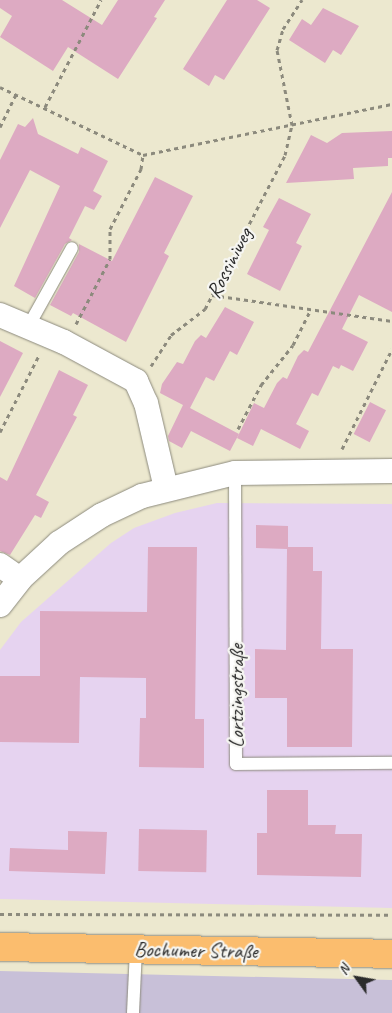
<!DOCTYPE html>
<html>
<head>
<meta charset="utf-8">
<style>
  body { margin:0 }
  #map { position:relative; width:392px; height:1013px; overflow:hidden; background:#ece8cf; font-family:Caveat,sans-serif }
  div>[style] { position:absolute }
  .built>* { inset:0; background:#e6d3f0 }
  .industrial>* { inset:0; background:#c8c0d8 }
  .building>* { inset:0; background:#ddaac2; transform-origin:0 0 }
  .path>* { height:3px; margin-top:-1.5px; transform-origin:0; background:repeating-linear-gradient(90deg,#8c8a7d 0 4px,transparent 0 8px) }
  .roads { filter:drop-shadow(0 0 1px #8c8a7d) drop-shadow(0 0 1px #8c8a7d) }
  .service>* { height:12px; margin:-6px; padding:0 6px; transform-origin:6px; border-radius:6px; background:#fff }
  .minor>* { height:24px; margin:-12px; padding:0 12px; transform-origin:12px; border-radius:12px; background:#fff }
  .primary>* { height:28px; margin:-14px; padding:0 14px; transform-origin:14px; border-radius:14px; background:#fbbd6e }
  span { translate:-50% -50%; white-space:nowrap; text-align:center; line-height:1.15; -webkit-text-stroke:4.5px #f6f6f2; paint-order:stroke }
  .street-label { font-size:21px; color:#2b2b2b }
  .north { position:absolute; left:332px; top:953px; width:50px; height:50px; -webkit-text-stroke:4px #f6f6f2; paint-order:stroke; rotate:302deg; font-size:14px; font-weight:700; line-height:20px; text-align:center; color:#2b2b2b }
  .north::after { content:''; display:block; margin:auto; width:18px; height:22px; background:#2b2b2b; clip-path:polygon(50% 0,100% 100%,50% 72%,0 100%) }
</style>
</head>
<body>
<div id="map">
  <div class="built">
    <i style="clip-path:polygon(217px 503px,392px 504px,392px 908px,0 899px,0 650px,21px 622px,111px 543px,134px 528px,175px 513px)"></i>
  </div>
  <div class="industrial">
    <i style="clip-path:polygon(0 971px,392px 980px,392px 1013px,0 1013px)"></i>
  </div>
  <div class="building">
    <i style="clip-path:polygon(0 0,62px 0,102px 25px,118px 0,165px 0,154px 17px,157px 18px,118px 79px,68px 47px,53px 71px,0 37px,12px 16px,0 8px)"></i>
    <i style="clip-path:polygon(227px 0,257px 0,270px 8px,224px 80px,215px 75px,209px 86px,183px 69px)"></i>
    <i style="clip-path:polygon(323px 8px,359px 26px,341px 55px,333px 50px,325px 63px,289px 40px,302px 19px,311px 25px)"></i>
    <i style="clip-path:polygon(33px 118px,38px 134px,78px 154px,81px 147px,108px 161px,93px 191px,102px 196px,94px 210px,85px 206px,69px 238px,72px 240px,65px 244px,35px 298px,14px 286px,60px 186px,30px 170px,0 228px,0 160px,18px 124px,25px 127px)"></i>
    <i style="clip-path:polygon(392px 131px,392px 158px,388px 158px,388px 166px,353px 168px,354px 179px,286px 183px,311px 135px,327px 143px,342px 133px)"></i>
    <i style="clip-path:polygon(155px 177px,193px 196px,164px 253px,169px 256px,126px 342px,73px 313px,71px 316px,50px 305px,79px 252px,79px 244px,112px 261px)"></i>
    <i style="clip-path:polygon(392px 192px,392px 312px,359px 295px,342px 329px,368px 342px,353px 371px,341px 365px,339px 369px,333px 366px,318px 396px,312px 393px,296px 424px,309px 431px,300px 449px,261px 429px,253px 446px,237px 438px,254px 403px,264px 408px,277px 383px,283px 377px,287px 379px,298px 356px,304px 350px,308px 352px)"></i>
    <i style="clip-path:polygon(279px 198px,311px 214px,296px 243px,302px 246px,280px 291px,247px 274px,269px 230px,263px 227px)"></i>
    <i style="clip-path:polygon(225px 307px,254px 322px,237px 355px,230px 351px,214px 381px,206px 377px,190px 408px,239px 434px,230px 451px,191px 431px,182px 448px,169px 441px,168px 436px,183px 405px,160px 393px,162px 384px,177px 362px,183px 364px,195px 341px,201px 335px,206px 338px)"></i>
    <i style="clip-path:polygon(0 341px,23px 353px,0 397px)"></i>
    <i style="clip-path:polygon(59px 370px,88px 385px,73px 415px,77px 417px,36px 495px,49px 502px,41px 518px,35px 515px,10px 555px,0 551px,0 477px,7px 481px)"></i>
    <i style="left:370px;top:402px;width:18px;height:36px;rotate:27deg"></i>
    <i style="clip-path:polygon(256px 525px,288px 526px,288px 547px,313px 547px,313px 571px,322px 571px,321px 649px,353px 649px,352px 747px,287px 747px,287px 698px,255px 698px,255px 649px,286px 650px,287px 549px,256px 548px)"></i>
    <i style="clip-path:polygon(148px 547px,197px 547px,195px 719px,204px 719px,204px 768px,139px 767px,140px 718px,146px 718px,146px 678px,80px 677px,79px 743px,0 742px,0 676px,40px 676px,40px 611px,147px 612px)"></i>
    <i style="clip-path:polygon(267px 790px,308px 790px,308px 825px,336px 825px,335px 834px,362px 834px,361px 877px,257px 875px,257px 833px,267px 833px)"></i>
    <i style="left:139px;top:829px;width:68px;height:42px;rotate:1deg"></i>
    <i style="clip-path:polygon(68px 831px,107px 832px,105px 874px,9px 871px,10px 848px,68px 850px)"></i>
  </div>
  <div class="path">
    <i style="left:0;top:87px;width:158px;rotate:25.4deg"></i>
    <i style="left:143px;top:155px;width:254px;rotate:-11.6deg"></i>
    <i style="left:45px;top:107px;width:121px;rotate:-62.4deg"></i>
    <i style="left:0;top:127px;width:37px;rotate:-64deg"></i>
    <i style="left:212px;top:295px;width:182px;rotate:8.2deg"></i>
    <i style="left:76px;top:324px;width:73px;rotate:-62.4deg"></i>
    <i style="left:110px;top:259px;width:30px;rotate:-90deg"></i>
    <i style="left:110px;top:229px;width:68px;rotate:-62.7deg"></i>
    <i style="left:141px;top:169px;width:14px;rotate:-82deg"></i>
    <i style="left:151px;top:366px;width:37px;rotate:-57deg"></i>
    <i style="left:171px;top:335px;width:43px;rotate:-37.4deg"></i>
    <i style="left:205px;top:309px;width:174px;rotate:-62.5deg"></i>
    <i style="left:285px;top:155px;width:31px;rotate:-77deg"></i>
    <i style="left:292px;top:125px;width:76px;rotate:-101.3deg"></i>
    <i style="left:277px;top:50px;width:22px;rotate:-74deg"></i>
    <i style="left:283px;top:29px;width:35px;rotate:-57deg"></i>
    <i style="left:238px;top:429px;width:50px;rotate:-62.4deg"></i>
    <i style="left:261px;top:385px;width:51px;rotate:-51.3deg"></i>
    <i style="left:293px;top:345px;width:40px;rotate:-63.4deg"></i>
    <i style="left:0;top:432px;width:86px;rotate:-63.1deg"></i>
    <i style="left:342px;top:449px;width:112px;rotate:-63.4deg"></i>
    <i style="left:0;top:914px;width:392px;rotate:0.1deg"></i>
  </div>
  <div class="roads">
    <div class="service">
      <i style="left:28px;top:327px;width:90px;rotate:-60.9deg"></i>
      <i style="left:235px;top:473px;width:291px;rotate:89.8deg"></i>
      <i style="left:236px;top:764px;width:156px;rotate:-0.4deg"></i>
      <i style="left:133px;top:1013px;width:64px;rotate:-87.3deg"></i>
    </div>
    <div class="minor">
      <i style="left:0;top:315px;width:69px;rotate:22.9deg"></i>
      <i style="left:64px;top:342px;width:82px;rotate:28.4deg"></i>
      <i style="left:136px;top:381px;width:24px;rotate:66deg"></i>
      <i style="left:146px;top:403px;width:87px;rotate:76.8deg"></i>
      <i style="left:0;top:565px;width:24px;rotate:35deg"></i>
      <i style="left:0;top:605px;width:33px;rotate:-52deg"></i>
      <i style="left:20px;top:579px;width:53px;rotate:-42.7deg"></i>
      <i style="left:59px;top:543px;width:51px;rotate:-33.1deg"></i>
      <i style="left:102px;top:515px;width:44px;rotate:-25.4deg"></i>
      <i style="left:142px;top:496px;width:96px;rotate:-13.9deg"></i>
      <i style="left:235px;top:473px;width:157px;rotate:-0.7deg"></i>
    </div>
    <div class="primary">
      <i style="left:0;top:947px;width:392px;rotate:1deg"></i>
    </div>
  </div>
  <div class="street-label">
    <span style="left:229px;top:263px;rotate:-63deg">Rossiniweg</span>
    <span style="left:236px;top:696px;rotate:-90deg">Lortzingstraße</span>
    <span style="left:196px;top:950px;rotate:1deg">Bochumer Straße</span>
  </div>
  <div class="north">N</div>
</div>
</body>
</html>
